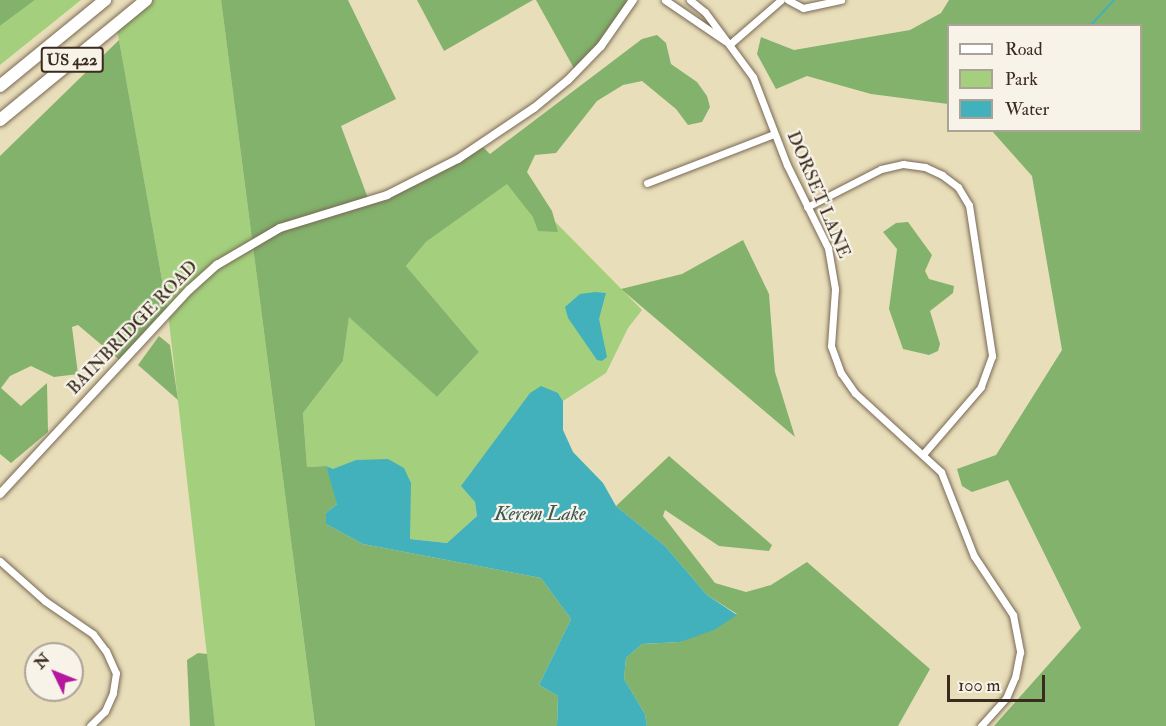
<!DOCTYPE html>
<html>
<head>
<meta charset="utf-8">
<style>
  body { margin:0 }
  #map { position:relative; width:1166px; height:726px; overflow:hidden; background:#e9deba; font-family:"IM FELL Double Pica",serif }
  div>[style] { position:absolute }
  .green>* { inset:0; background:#a4d07d }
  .forest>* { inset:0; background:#83b26c }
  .water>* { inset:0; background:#42b1bc }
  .stream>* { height:2px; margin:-1px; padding:0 1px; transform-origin:1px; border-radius:1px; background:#42b1bc }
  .roads { filter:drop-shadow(0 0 2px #786955) drop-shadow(0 0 2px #786955) }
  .minor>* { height:7px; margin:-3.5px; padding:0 3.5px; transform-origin:3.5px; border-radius:3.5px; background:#fff }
  .tertiary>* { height:8px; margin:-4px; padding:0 4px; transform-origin:4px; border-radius:4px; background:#fff }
  .motorway>* { height:12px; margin:-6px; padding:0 6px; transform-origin:6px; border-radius:6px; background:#fff }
  span { translate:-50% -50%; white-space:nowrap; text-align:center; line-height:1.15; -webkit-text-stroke:4.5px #f7f3e8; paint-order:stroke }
  .shield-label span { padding:2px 4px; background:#f7f3e8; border:2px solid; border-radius:4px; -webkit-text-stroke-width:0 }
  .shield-label { font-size:16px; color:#3b2a1e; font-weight:700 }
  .street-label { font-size:18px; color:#3b2a1e }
  .water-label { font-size:20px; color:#3d5955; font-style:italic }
  .legend { position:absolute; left:947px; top:24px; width:195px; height:108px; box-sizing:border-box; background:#f7f3e8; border:2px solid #aca397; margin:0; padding:8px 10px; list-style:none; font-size:18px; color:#3b2a1e }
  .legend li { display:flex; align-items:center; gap:12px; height:30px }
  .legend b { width:30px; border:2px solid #aca397 }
  .north { position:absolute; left:24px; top:642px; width:60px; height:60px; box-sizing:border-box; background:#f7f3e8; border:2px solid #aca397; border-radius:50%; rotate:313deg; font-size:16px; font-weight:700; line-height:24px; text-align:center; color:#3b2a1e }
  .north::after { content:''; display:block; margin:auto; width:21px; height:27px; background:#b5179e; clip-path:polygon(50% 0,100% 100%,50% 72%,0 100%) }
  .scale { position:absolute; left:947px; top:675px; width:98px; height:27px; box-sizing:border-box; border:3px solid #3b2a1e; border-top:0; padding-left:8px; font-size:18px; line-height:21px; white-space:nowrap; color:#3b2a1e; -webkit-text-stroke:4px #f7f3e8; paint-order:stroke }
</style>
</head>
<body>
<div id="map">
  <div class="green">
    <i style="clip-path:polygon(35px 0,81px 0,0 65px,0 26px)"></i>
    <i style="clip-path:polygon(146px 0,221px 0,315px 726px,215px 726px,168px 313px,116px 24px)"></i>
    <i style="clip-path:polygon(513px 179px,642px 310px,628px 328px,606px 373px,563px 401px,558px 393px,462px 486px,475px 502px,477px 516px,447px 543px,410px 539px,409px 516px,356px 460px,333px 470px,326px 466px,307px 467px,303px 413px,343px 361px,349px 316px,437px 397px,479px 352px,406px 266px,426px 242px)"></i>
  </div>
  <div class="forest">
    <i style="clip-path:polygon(0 0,35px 0,0 26px)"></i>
    <i style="clip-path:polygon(221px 0,348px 0,396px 99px,341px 126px,369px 201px,480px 144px,490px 154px,642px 39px,657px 35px,666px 43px,671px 64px,697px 82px,707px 96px,710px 107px,702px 122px,688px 125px,676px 109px,642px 81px,623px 85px,597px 101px,556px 153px,535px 155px,527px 172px,552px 211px,558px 232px,538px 231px,533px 217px,507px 184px,426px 242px,406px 266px,479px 352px,437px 397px,349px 317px,343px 361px,303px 413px,307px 467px,326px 466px,336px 496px,337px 504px,326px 513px,326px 524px,363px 544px,541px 578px,571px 619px,539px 685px,558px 696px,557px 726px,315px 726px)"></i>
    <i style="clip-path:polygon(417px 0,533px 0,444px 51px)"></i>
    <i style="clip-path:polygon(536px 0,633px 0,576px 72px)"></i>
    <i style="clip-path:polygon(949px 0,1166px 0,1166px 726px,994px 726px,1081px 628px,1008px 480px,972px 492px,962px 486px,957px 469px,996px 455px,1062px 350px,1032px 176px,992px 131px,1140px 130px,1140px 26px,948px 26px,948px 104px,871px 94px,807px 76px,776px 89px,757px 54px,761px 37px,794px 50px,910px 30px,941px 13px)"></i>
    <i style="clip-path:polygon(119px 40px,168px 313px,122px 362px,78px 325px,72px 327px,78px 374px,54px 377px,31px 366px,10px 376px,1px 388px,21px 406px,47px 383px,48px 432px,11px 463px,0 454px,0 156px)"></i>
    <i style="clip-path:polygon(908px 222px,932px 255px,925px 271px,929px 279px,954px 286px,953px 293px,930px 311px,940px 344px,938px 351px,929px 355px,903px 349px,889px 309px,897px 249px,883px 232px,896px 223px)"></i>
    <i style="clip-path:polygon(743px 240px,769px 294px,775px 372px,795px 437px,621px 289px,682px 274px)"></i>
    <i style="clip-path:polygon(159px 336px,170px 345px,178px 400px,138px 365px)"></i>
    <i style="clip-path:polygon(669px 456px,772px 545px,769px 551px,719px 546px,665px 510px,663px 516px,715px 583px,746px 592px,771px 585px,807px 562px,930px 669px,898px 726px,647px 726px,645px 714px,624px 679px,626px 658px,642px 644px,680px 642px,737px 614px,707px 595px,665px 546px,616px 506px)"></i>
    <i style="clip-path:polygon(198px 653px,207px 654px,215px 726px,190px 726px,187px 660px)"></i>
  </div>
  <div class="water">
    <i style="clip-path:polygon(595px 292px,606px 293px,599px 319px,607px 357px,602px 361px,597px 360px,568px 318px,565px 307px,580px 294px)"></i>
    <i style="clip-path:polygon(541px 386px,558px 393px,563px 401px,563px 430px,573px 452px,603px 483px,616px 506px,665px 546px,707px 595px,737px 615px,714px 630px,680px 642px,642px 644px,626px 658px,624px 679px,645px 714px,647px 726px,557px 726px,558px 696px,539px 685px,571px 619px,541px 578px,363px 544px,326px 524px,326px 513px,337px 504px,326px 466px,333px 469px,356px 460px,388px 459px,404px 468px,411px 483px,410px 539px,447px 543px,477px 516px,475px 502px,461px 486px,530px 393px)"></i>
  </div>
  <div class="stream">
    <i style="left:1090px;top:26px;width:35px;rotate:-47deg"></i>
  </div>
  <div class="roads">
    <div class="minor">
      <i style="left:665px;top:0;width:73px;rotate:34.3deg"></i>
      <i style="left:690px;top:0;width:19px;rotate:39deg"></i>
      <i style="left:705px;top:12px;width:81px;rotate:53.6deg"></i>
      <i style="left:753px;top:77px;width:94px;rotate:68.9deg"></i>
      <i style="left:787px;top:165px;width:93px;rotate:63.7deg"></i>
      <i style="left:828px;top:248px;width:42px;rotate:80.3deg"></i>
      <i style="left:835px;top:289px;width:57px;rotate:94deg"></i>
      <i style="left:831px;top:346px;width:29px;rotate:70deg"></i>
      <i style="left:841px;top:373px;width:24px;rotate:55deg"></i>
      <i style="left:855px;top:393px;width:117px;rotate:42.6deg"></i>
      <i style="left:941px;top:472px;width:90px;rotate:68.6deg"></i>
      <i style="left:974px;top:556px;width:71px;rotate:56.5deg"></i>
      <i style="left:1013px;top:615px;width:38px;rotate:79deg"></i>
      <i style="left:1020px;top:652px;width:25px;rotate:101deg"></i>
      <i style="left:1015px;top:677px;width:23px;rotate:113deg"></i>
      <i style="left:1006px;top:698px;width:38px;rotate:132deg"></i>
      <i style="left:788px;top:0;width:17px;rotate:28deg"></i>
      <i style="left:803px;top:8px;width:39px;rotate:-12deg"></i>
      <i style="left:730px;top:44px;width:67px;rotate:-40.8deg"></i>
      <i style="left:647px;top:183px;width:136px;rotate:-21.1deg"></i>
      <i style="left:807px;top:207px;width:83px;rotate:-27.2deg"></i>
      <i style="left:881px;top:169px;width:23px;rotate:-13deg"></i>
      <i style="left:903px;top:164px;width:22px;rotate:8deg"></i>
      <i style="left:925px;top:167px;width:19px;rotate:25deg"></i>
      <i style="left:942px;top:175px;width:20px;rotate:37deg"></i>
      <i style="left:958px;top:187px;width:21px;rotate:59deg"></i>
      <i style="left:969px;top:205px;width:153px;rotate:81.3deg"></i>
      <i style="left:992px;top:356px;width:33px;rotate:110deg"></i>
      <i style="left:981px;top:387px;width:87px;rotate:130.8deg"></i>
      <i style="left:0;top:561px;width:60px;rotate:41.6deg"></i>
      <i style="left:45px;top:601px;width:58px;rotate:34.5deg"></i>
      <i style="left:93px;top:634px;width:21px;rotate:53deg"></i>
      <i style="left:106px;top:651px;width:24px;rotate:66deg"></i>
      <i style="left:116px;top:673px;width:20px;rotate:99deg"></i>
      <i style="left:113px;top:693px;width:20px;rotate:114deg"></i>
      <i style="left:105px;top:711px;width:21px;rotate:135deg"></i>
    </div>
    <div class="tertiary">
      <i style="left:0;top:494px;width:278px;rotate:-47.2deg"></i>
      <i style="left:189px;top:290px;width:38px;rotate:-42deg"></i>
      <i style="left:217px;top:265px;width:73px;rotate:-30.4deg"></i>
      <i style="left:280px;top:228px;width:112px;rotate:-17.1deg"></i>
      <i style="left:387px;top:195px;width:80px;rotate:-26.9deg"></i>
      <i style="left:458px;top:159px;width:92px;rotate:-33.9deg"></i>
      <i style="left:534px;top:108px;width:44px;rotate:-39.5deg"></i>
      <i style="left:568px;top:80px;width:47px;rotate:-45.9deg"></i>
      <i style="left:601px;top:46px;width:56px;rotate:-55.2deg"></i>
    </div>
    <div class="motorway">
      <i style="left:0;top:86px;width:136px;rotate:-39.3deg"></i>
      <i style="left:0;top:120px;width:189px;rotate:-39.4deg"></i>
    </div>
  </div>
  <div class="shield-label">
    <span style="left:72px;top:60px">US 422</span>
  </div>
  <div class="street-label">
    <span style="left:818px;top:195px;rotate:67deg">DORSET LANE</span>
    <span style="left:133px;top:328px;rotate:-46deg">BAINBRIDGE ROAD</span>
  </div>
  <div class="water-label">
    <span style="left:540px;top:513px">Kerem Lake</span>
  </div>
  <ul class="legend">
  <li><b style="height:8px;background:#fff"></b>Road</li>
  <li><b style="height:16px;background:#a4d07d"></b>Park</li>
  <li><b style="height:16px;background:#42b1bc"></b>Water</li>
  </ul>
  <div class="north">N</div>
  <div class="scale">100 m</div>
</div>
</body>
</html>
